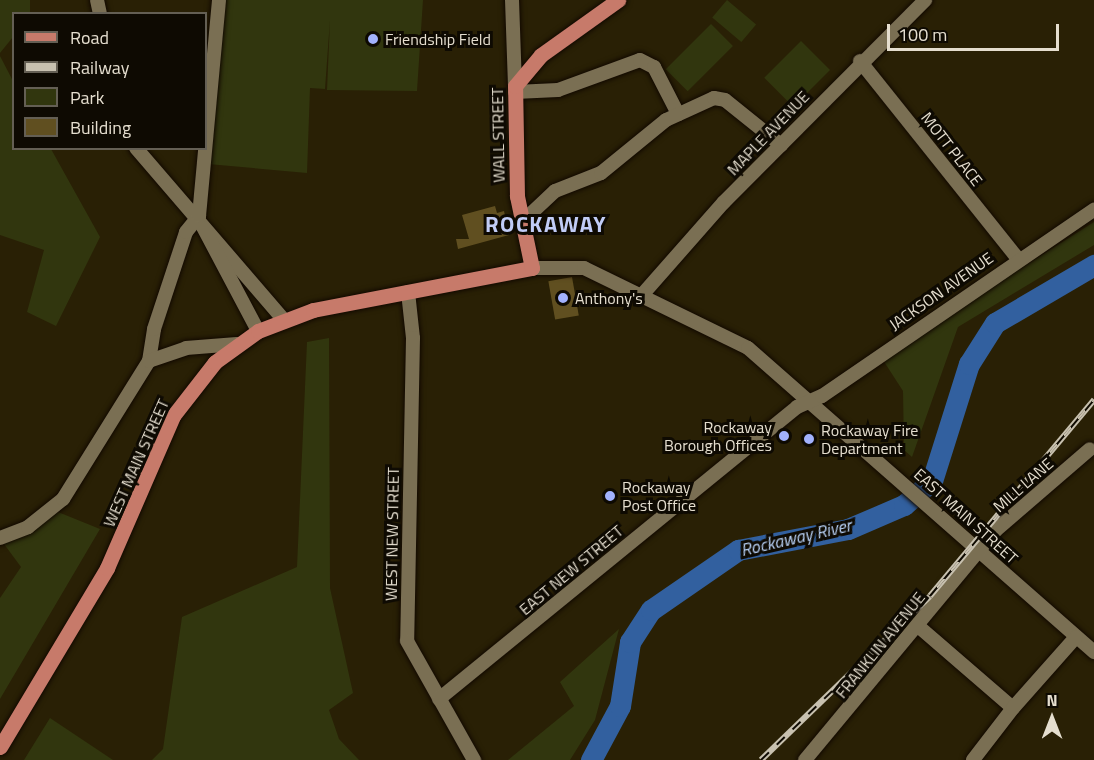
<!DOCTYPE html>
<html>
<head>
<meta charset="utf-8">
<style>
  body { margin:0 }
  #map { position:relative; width:1094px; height:760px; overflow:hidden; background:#292005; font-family:"Titillium Web",sans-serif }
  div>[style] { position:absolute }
  .green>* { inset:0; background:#31360e; transform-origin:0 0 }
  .river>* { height:21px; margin:-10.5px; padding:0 10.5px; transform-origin:10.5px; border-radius:10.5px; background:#32609f }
  .building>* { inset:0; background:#604f20; transform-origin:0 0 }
  .roads { filter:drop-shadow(0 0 2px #120900) drop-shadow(0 0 2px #120900) }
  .minor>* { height:14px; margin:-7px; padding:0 7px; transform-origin:7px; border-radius:7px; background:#7a6f53 }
  .major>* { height:15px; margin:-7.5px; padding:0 7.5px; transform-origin:7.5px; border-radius:7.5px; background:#c77a6a }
  .rail>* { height:6px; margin-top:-3px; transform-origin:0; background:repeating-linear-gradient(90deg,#0e0a02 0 11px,#c8c1b0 0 22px); box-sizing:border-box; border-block:2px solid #c8c1b0 }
  .dots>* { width:16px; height:16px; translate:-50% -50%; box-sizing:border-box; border:3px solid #0e0a02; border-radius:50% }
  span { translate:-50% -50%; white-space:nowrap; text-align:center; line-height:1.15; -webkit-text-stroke:6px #0e0a02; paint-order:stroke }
  .poi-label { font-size:16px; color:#e5decf }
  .left { translate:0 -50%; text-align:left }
  .right { translate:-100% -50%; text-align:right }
  .street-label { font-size:16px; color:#e5decf }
  .water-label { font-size:18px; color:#b6cff3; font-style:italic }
  .district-label { font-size:22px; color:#c1ccf6; font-weight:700; letter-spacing:1.5px }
  .legend { position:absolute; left:12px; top:12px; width:195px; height:138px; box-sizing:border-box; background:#0e0a02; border:2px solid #645f54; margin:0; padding:8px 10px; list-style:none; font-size:18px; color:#e5decf }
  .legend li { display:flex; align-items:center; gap:12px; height:30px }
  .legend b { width:30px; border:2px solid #645f54 }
  .north { position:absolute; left:1022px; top:688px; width:60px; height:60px; -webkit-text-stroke:4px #0e0a02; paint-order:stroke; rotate:0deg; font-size:16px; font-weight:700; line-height:24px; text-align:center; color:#e5decf }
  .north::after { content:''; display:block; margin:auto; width:21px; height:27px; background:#e5decf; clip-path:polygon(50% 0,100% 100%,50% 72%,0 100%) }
  .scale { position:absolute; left:887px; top:24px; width:172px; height:27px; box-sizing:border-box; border:3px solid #e5decf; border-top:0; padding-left:8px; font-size:18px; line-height:21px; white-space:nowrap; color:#e5decf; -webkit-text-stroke:4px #0e0a02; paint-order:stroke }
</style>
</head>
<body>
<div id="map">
  <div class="green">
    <i style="clip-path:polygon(0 0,30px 0,30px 13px,14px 14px,13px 37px,0 53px)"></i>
    <i style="clip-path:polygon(224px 0,423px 0,417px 91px,327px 90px,330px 20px,325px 89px,310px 88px,307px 173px,208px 164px)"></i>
    <i style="left:727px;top:0;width:38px;height:23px;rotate:40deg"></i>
    <i style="left:711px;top:24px;width:31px;height:64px;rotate:45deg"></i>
    <i style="left:801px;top:41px;width:41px;height:52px;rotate:45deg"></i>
    <i style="clip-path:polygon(0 56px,13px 81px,14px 148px,51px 149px,100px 237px,56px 326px,27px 312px,44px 250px,0 235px)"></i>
    <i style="clip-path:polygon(1094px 222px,1094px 245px,958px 327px,912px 457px,904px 450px,903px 391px,881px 357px)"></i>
    <i style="clip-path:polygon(329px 338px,330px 588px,353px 693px,329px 710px,339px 739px,359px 760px,152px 760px,163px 749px,182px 617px,297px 567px,307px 342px)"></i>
    <i style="clip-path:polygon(58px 512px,100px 529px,0 699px,0 598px,21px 567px,4px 544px)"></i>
    <i style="clip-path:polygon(619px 629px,595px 720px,570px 760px,508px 760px,574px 706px,560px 682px)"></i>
    <i style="clip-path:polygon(50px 718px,113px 760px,24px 760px)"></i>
  </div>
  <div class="river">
    <i style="left:591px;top:760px;width:61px;rotate:-61.8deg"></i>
    <i style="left:620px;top:706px;width:65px;rotate:-81.1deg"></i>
    <i style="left:630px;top:642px;width:38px;rotate:-57deg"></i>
    <i style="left:651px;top:610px;width:106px;rotate:-34.6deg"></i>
    <i style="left:738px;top:550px;width:112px;rotate:-10.8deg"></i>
    <i style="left:848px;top:529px;width:61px;rotate:-23.2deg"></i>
    <i style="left:904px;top:505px;width:37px;rotate:-41deg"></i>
    <i style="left:932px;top:481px;width:123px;rotate:-72.5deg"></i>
    <i style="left:969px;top:364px;width:49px;rotate:-57.6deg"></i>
    <i style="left:995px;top:323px;width:115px;rotate:-30.4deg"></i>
  </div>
  <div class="building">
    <i style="clip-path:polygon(495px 206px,497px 213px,504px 211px,509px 235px,458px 249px,456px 239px,469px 239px,462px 215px)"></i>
    <i style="left:572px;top:277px;width:39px;height:24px;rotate:80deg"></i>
  </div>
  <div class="roads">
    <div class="minor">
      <i style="left:97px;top:0;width:14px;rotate:78deg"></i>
      <i style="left:512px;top:0;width:86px;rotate:88deg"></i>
      <i style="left:860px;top:61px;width:252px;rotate:51.4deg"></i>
      <i style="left:515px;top:92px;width:43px;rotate:-2.7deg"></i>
      <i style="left:558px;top:90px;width:87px;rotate:-20.1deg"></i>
      <i style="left:640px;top:60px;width:16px;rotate:27deg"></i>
      <i style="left:654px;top:67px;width:53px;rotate:62.9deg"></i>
      <i style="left:136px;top:148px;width:225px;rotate:49.3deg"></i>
      <i style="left:523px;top:221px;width:44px;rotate:-43.2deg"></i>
      <i style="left:555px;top:191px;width:49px;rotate:-21.4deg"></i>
      <i style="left:601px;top:173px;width:84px;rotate:-39.2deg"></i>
      <i style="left:666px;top:120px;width:53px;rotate:-24.6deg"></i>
      <i style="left:714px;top:98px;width:11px;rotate:10deg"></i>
      <i style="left:725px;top:100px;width:72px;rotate:38.8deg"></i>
      <i style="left:203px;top:227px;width:118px;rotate:62.1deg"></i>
      <i style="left:532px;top:268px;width:52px"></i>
      <i style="left:584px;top:268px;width:182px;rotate:26deg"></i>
      <i style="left:748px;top:348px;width:461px;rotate:41.3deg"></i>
      <i style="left:408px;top:292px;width:46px;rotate:83.8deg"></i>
      <i style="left:413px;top:338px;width:303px;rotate:91.1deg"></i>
      <i style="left:407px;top:641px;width:137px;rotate:60.6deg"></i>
      <i style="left:642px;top:295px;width:124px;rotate:-48.6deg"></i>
      <i style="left:724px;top:202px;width:285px;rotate:-45.1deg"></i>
      <i style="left:149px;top:361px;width:32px;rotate:-81deg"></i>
      <i style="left:154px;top:329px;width:102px;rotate:-71.7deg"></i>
      <i style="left:186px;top:232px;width:21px;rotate:-51deg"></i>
      <i style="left:199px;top:216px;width:217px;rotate:-84.7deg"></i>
      <i style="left:0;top:538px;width:30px;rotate:-21deg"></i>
      <i style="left:28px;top:527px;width:45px;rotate:-38.7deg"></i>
      <i style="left:63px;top:499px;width:163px;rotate:-58.1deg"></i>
      <i style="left:149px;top:361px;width:39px;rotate:-19deg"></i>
      <i style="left:186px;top:348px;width:51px;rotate:-4.5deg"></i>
      <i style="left:918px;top:626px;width:125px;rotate:40.8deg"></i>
      <i style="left:1013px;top:708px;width:66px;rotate:127.6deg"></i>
      <i style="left:439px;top:699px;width:462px;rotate:-39.2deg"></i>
      <i style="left:797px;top:407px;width:27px;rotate:-24deg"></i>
      <i style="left:822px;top:396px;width:330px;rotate:-34.4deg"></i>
      <i style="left:1013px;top:708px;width:95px;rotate:-48.4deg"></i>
      <i style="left:805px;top:760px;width:298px;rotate:-50.3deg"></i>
      <i style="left:995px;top:531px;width:125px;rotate:-40.8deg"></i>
    </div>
    <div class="major">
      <i style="left:0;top:747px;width:209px;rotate:-59.1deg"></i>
      <i style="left:107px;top:568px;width:166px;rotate:-66.5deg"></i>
      <i style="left:173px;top:416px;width:68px;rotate:-52.1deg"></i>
      <i style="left:215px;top:362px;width:53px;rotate:-35.8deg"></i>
      <i style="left:258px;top:331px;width:59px;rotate:-20.9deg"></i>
      <i style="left:313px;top:310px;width:223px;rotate:-10.9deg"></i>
      <i style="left:532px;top:268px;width:74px;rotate:-101.8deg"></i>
      <i style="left:517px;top:196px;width:110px;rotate:-91deg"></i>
      <i style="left:515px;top:86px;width:40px;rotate:-50deg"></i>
      <i style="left:541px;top:55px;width:95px;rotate:-35.5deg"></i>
    </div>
  </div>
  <div class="rail">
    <i style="left:761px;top:760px;width:235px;rotate:-44.1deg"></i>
    <i style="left:930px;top:596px;width:256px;rotate:-50.1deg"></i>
  </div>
  <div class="dots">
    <i style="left:373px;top:39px;background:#a2b2fd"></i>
    <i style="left:563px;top:298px;background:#a2b2fd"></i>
    <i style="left:784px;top:436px;background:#a2b2fd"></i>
    <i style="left:809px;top:439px;background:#a2b2fd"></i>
    <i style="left:610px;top:496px;background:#a2b2fd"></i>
  </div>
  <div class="poi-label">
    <span class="left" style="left:385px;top:39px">Friendship Field</span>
    <span class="left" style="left:575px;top:298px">Anthony's</span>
    <span class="right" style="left:772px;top:436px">Rockaway<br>Borough Offices</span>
    <span class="left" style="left:821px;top:439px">Rockaway Fire<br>Department</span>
    <span class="left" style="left:622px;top:496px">Rockaway<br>Post Office</span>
  </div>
  <div class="street-label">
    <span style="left:768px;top:133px;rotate:-46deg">MAPLE AVENUE</span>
    <span style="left:498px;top:135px;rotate:-91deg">WALL STREET</span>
    <span style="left:952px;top:149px;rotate:52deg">MOTT PLACE</span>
    <span style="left:941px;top:291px;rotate:-35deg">JACKSON AVENUE</span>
    <span style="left:136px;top:463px;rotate:-66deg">WEST MAIN STREET</span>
    <span style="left:1023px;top:485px;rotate:-41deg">MILL LANE</span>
    <span style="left:966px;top:516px;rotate:42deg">EAST MAIN STREET</span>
    <span style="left:392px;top:534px;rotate:-89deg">WEST NEW STREET</span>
    <span style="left:571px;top:570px;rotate:-40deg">EAST NEW STREET</span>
    <span style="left:880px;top:645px;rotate:-51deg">FRANKLIN AVENUE</span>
  </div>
  <div class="water-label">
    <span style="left:796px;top:538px;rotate:-13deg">Rockaway River</span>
  </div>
  <div class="district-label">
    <span style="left:546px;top:225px">ROCKAWAY</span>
  </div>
  <ul class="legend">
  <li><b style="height:8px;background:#c77a6a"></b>Road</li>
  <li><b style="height:8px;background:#c8c1b0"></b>Railway</li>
  <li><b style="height:16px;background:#31360e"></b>Park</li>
  <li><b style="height:16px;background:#604f20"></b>Building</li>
  </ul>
  <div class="north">N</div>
  <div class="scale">100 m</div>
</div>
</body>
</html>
